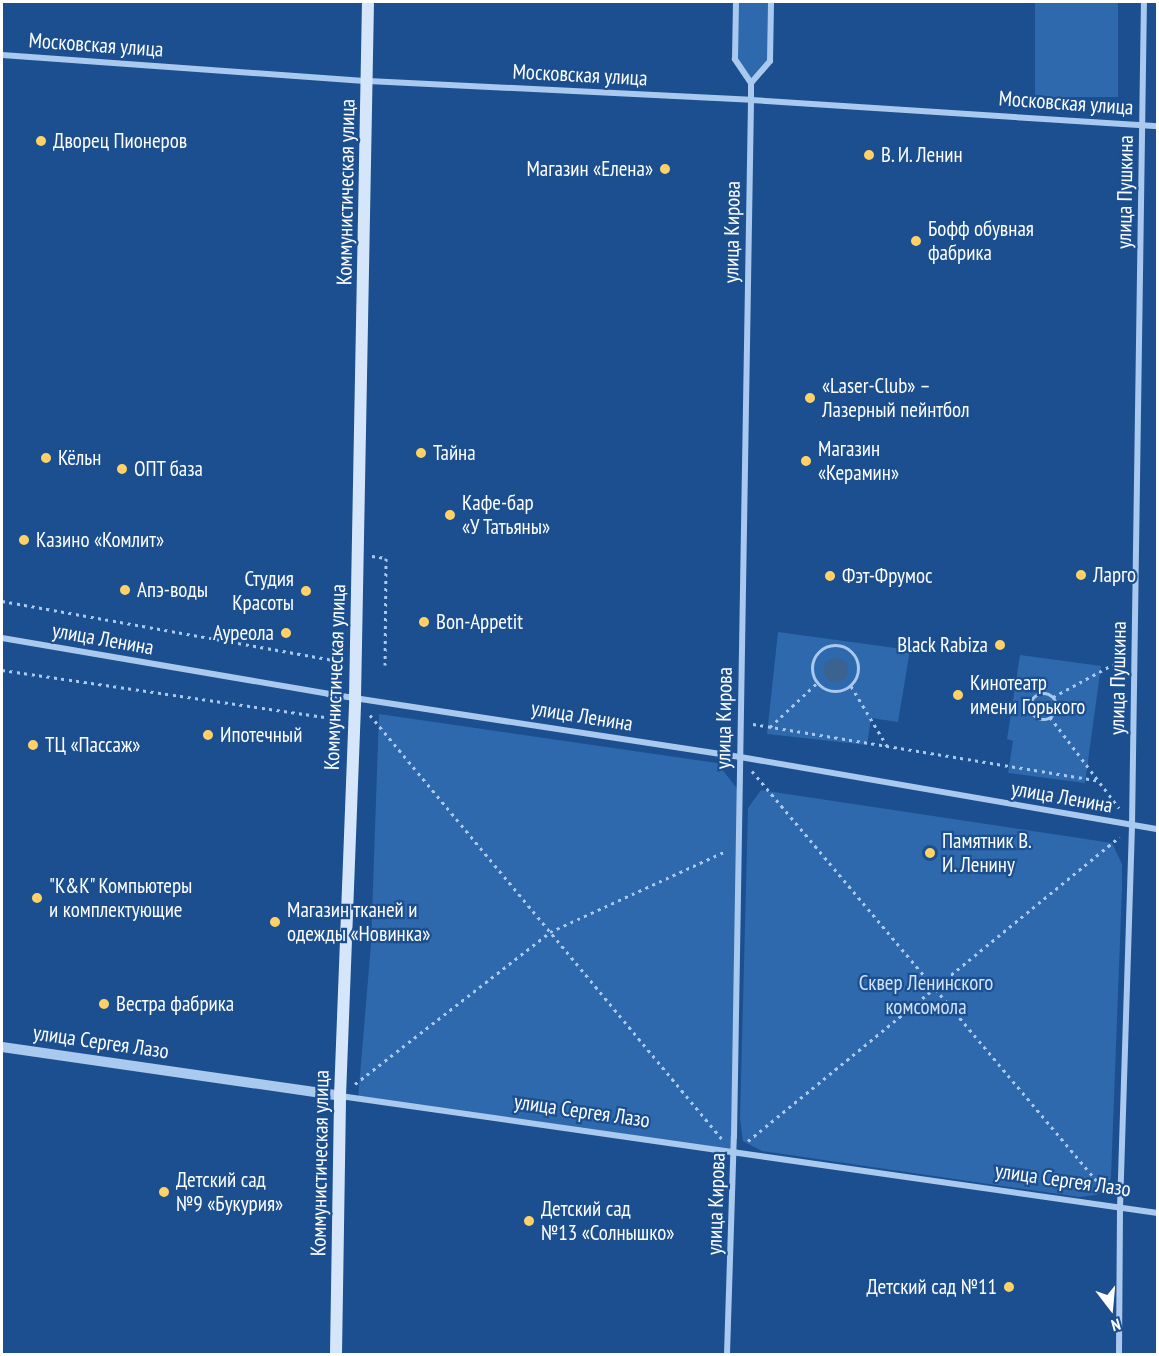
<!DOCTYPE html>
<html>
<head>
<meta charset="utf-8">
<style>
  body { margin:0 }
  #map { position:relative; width:1159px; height:1356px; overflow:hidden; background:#1b4f8f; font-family:"PT Sans Narrow",sans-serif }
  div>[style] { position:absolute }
  .green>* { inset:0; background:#2e69ad; transform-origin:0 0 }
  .water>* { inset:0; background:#3c6290 }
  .round { border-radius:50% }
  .path>* { height:3px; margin-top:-1.5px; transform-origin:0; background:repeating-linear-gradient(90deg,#a9c9ee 0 3px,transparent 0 7.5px) }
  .path>.ring { margin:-1.5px; padding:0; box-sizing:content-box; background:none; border:3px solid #a9c9ee; border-radius:50% }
  .minor>* { height:6px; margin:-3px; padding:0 3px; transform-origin:3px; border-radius:3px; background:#a9c9ee }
  .tertiary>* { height:10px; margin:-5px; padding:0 5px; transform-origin:5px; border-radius:5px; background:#a9c9ee }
  .secondary>* { height:12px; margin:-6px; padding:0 6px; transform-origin:6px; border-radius:6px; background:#d6e6fa }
  .dots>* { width:16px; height:16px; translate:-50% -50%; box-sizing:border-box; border:3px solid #1b4f8f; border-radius:50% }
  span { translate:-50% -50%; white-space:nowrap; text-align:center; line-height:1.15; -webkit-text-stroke:4.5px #1b4f8f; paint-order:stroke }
  .street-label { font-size:21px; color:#fff }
  .poi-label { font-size:21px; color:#fff }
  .left { translate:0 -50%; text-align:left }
  .right { translate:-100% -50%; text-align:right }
  .park-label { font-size:21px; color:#cfe3fa }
  .frame { position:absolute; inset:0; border:3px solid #fff; pointer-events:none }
  .north { position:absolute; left:1081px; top:1278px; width:60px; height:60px; -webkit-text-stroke:4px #1b4f8f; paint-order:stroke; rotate:164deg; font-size:16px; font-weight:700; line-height:24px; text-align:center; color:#fff }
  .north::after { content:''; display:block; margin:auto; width:21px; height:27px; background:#fff; clip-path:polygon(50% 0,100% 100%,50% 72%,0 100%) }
</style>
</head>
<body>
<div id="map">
  <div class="green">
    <i style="clip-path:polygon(736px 2px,771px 2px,770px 61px,751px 83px,735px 59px)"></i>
    <i style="left:1035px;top:2px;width:83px;height:95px"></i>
    <i style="clip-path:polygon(778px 632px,910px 650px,898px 722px,871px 718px,867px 745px,767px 734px)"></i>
    <i style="clip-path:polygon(1020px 655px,1101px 666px,1085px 783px,1008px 773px,1013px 741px,1007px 739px)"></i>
    <i style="clip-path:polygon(379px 714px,717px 763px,740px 792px,734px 1153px,358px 1099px,371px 944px)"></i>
    <i style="clip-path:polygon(761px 790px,1112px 843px,1122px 864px,1122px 888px,1111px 1178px,1106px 1189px,1096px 1195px,1079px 1197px,762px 1151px,743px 1141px,740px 1119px,748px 808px)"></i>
  </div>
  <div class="water">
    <i class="round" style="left:824px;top:658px;width:24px;height:24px"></i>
  </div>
  <div class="path">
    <i style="left:372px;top:556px;width:14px;rotate:8deg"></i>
    <i style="left:386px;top:558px;width:107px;rotate:90.5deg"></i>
    <i style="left:2px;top:601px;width:335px;rotate:10.1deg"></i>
    <i class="ring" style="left:812px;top:645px;width:43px;height:43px"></i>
    <i style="left:2px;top:670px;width:326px;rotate:8.3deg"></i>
    <i style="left:851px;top:686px;width:70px;rotate:59deg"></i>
    <i class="ring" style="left:1030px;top:693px;width:23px;height:23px"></i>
    <i style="left:1053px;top:697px;width:80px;rotate:-28.5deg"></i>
    <i style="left:370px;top:715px;width:551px;rotate:50.3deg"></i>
    <i style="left:1050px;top:717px;width:114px;rotate:52.8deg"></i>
    <i style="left:753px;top:724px;width:348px;rotate:9.3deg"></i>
    <i style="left:770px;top:727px;width:64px;rotate:-43.1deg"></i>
    <i style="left:752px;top:771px;width:551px;rotate:49.93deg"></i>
    <i style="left:355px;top:1084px;width:247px;rotate:-37.9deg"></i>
    <i style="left:550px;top:932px;width:194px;rotate:-24.7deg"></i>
    <i style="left:748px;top:1141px;width:480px;rotate:-39.3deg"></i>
  </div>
  <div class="minor">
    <i style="left:2px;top:55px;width:367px;rotate:4.1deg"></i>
    <i style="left:368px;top:81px;width:383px;rotate:2.8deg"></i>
    <i style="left:751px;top:100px;width:408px;rotate:3.7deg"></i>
    <i style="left:751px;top:83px;width:29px;rotate:-49deg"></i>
    <i style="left:770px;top:61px;width:59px;rotate:-89deg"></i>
    <i style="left:2px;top:638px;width:331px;rotate:9.7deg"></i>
    <i style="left:328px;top:694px;width:417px;rotate:8.7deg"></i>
    <i style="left:740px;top:757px;width:424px;rotate:9.8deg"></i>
    <i style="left:340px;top:1096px;width:826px;rotate:8.14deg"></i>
    <i style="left:727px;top:1354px;width:217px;rotate:-88.2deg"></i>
    <i style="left:734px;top:1137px;width:1037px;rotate:-89.06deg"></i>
    <i style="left:751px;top:100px;width:17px;rotate:-90deg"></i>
    <i style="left:751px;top:83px;width:29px;rotate:-124deg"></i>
    <i style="left:735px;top:59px;width:57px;rotate:-89deg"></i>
    <i style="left:1119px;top:1354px;width:146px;rotate:-89.6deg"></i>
    <i style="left:1120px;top:1208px;width:382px;rotate:-88.2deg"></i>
    <i style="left:1132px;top:826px;width:824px;rotate:-89.17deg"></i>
  </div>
  <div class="tertiary">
    <i style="left:2px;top:1047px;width:342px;rotate:8.2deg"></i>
  </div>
  <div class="secondary">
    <i style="left:336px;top:1354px;width:258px;rotate:-89.1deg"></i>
    <i style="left:340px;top:1096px;width:398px;rotate:-87.8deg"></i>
    <i style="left:355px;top:698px;width:696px;rotate:-88.93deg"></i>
  </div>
  <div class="dots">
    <i style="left:41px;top:141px;background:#ffd166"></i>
    <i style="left:869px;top:155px;background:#ffd166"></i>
    <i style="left:665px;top:169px;background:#ffd166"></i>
    <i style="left:916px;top:241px;background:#ffd166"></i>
    <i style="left:810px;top:398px;background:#ffd166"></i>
    <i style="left:421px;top:453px;background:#ffd166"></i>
    <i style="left:46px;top:458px;background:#ffd166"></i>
    <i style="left:806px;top:461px;background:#ffd166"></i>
    <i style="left:122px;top:469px;background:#ffd166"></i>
    <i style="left:450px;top:515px;background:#ffd166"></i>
    <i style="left:24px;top:540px;background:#ffd166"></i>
    <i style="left:1081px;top:575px;background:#ffd166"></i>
    <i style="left:830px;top:576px;background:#ffd166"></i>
    <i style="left:125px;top:590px;background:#ffd166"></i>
    <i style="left:306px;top:591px;background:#ffd166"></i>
    <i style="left:424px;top:622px;background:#ffd166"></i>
    <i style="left:286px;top:633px;background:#ffd166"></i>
    <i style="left:1000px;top:645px;background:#ffd166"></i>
    <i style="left:958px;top:695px;background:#ffd166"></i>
    <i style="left:208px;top:735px;background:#ffd166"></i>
    <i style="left:33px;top:745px;background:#ffd166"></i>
    <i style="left:930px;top:853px;background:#ffd166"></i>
    <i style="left:37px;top:898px;background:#ffd166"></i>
    <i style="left:275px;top:922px;background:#ffd166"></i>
    <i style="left:104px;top:1004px;background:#ffd166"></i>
    <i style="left:164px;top:1192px;background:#ffd166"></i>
    <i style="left:529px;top:1221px;background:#ffd166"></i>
    <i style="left:1009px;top:1287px;background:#ffd166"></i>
  </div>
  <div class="street-label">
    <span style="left:96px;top:45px;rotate:4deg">Московская улица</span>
    <span style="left:580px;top:75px;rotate:3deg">Московская улица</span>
    <span style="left:1066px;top:103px;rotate:4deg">Московская улица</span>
    <span style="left:346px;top:192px;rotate:-89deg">Коммунистическая улица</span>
    <span style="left:1125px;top:192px;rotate:-89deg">улица Пушкина</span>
    <span style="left:732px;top:232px;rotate:-89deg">улица Кирова</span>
    <span style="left:103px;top:639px;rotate:10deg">улица Ленина</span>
    <span style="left:335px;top:677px;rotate:-88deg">Коммунистическая улица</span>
    <span style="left:1118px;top:678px;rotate:-89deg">улица Пушкина</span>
    <span style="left:582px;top:716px;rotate:9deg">улица Ленина</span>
    <span style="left:724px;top:718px;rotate:-89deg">улица Кирова</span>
    <span style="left:1062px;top:797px;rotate:10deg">улица Ленина</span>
    <span style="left:101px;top:1042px;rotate:8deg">улица Сергея Лазо</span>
    <span style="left:582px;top:1111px;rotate:8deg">улица Сергея Лазо</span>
    <span style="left:320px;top:1163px;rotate:-89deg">Коммунистическая улица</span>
    <span style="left:1063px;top:1180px;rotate:8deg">улица Сергея Лазо</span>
    <span style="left:716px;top:1204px;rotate:-88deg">улица Кирова</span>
  </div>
  <div class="poi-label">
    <span class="left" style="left:53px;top:141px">Дворец Пионеров</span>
    <span class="left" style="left:881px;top:155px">В. И. Ленин</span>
    <span class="right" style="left:653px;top:169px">Магазин «Елена»</span>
    <span class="left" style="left:928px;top:241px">Бофф обувная<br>фабрика</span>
    <span class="left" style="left:822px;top:398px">«Laser-Club» –<br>Лазерный пейнтбол</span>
    <span class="left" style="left:818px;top:461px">Магазин<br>«Керамин»</span>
    <span class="left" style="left:433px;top:453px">Тайна</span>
    <span class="left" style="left:58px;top:458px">Кёльн</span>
    <span class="left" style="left:134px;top:469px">ОПТ база</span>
    <span class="left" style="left:462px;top:515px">Кафе-бар<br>«У Татьяны»</span>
    <span class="left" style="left:36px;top:540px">Казино «Комлит»</span>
    <span class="left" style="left:1093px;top:575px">Ларго</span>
    <span class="left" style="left:842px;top:576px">Фэт-Фрумос</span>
    <span class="right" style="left:294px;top:591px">Студия<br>Красоты</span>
    <span class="left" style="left:137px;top:590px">Апэ-воды</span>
    <span class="left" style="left:436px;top:622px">Bon-Appetit</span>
    <span class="right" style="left:274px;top:633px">Ауреола</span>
    <span class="right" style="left:988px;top:645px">Black Rabiza</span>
    <span class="left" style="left:970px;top:695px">Кинотеатр<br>имени Горького</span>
    <span class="left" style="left:220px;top:735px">Ипотечный</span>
    <span class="left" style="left:45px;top:745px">ТЦ «Пассаж»</span>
    <span class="left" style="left:942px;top:853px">Памятник В.<br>И. Ленину</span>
    <span class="left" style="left:49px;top:898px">"К&amp;К" Компьютеры<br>и комплектующие</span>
    <span class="left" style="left:287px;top:922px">Магазин тканей и<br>одежды «Новинка»</span>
    <span class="left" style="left:116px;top:1004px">Вестра фабрика</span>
    <span class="left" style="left:176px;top:1192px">Детский сад<br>№9 «Букурия»</span>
    <span class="left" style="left:541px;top:1221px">Детский сад<br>№13 «Солнышко»</span>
    <span class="right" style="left:997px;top:1287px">Детский сад №11</span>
  </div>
  <div class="park-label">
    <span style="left:926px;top:995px">Сквер Ленинского<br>комсомола</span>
  </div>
  <div class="frame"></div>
  <div class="north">N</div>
</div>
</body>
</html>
